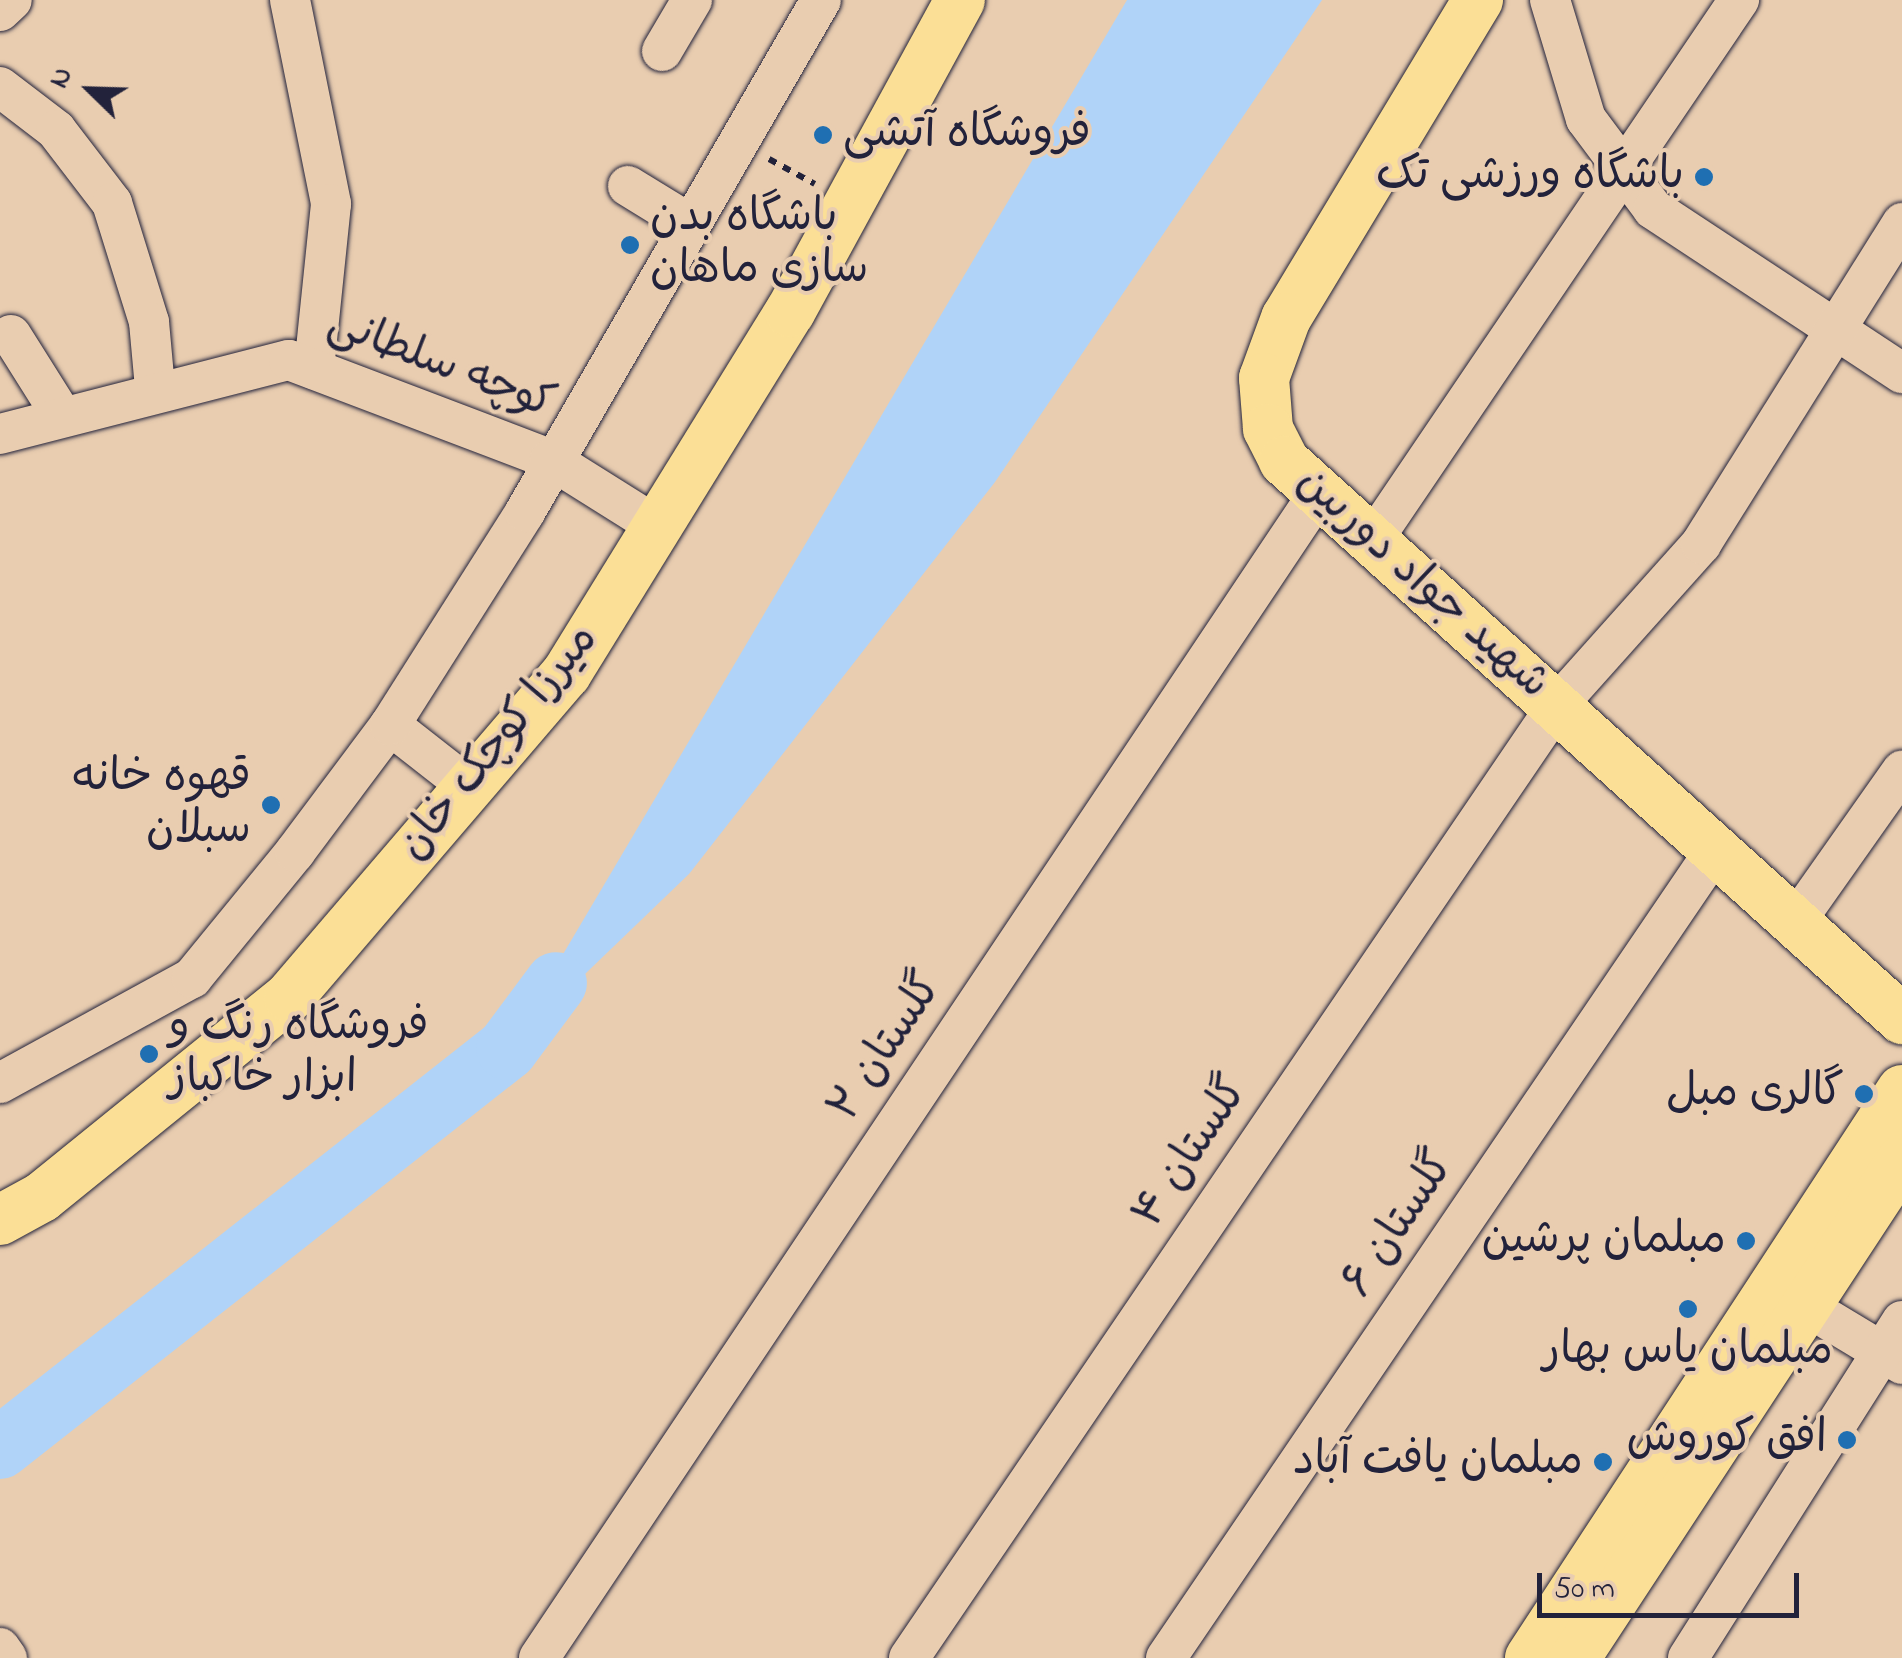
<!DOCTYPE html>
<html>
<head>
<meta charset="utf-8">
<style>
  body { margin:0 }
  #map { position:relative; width:1902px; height:1658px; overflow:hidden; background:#e9cdb0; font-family:"Indie Flower","Playpen Sans Arabic",sans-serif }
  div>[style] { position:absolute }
  .water>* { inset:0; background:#b0d3f8 }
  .river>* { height:62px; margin:-31px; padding:0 31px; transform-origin:31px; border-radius:31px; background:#b0d3f8 }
  .path>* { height:6px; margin-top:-3px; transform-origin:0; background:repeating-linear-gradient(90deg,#22223b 0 8px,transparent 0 16px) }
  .roads { filter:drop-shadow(0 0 2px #22223b) drop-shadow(0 0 2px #22223b) }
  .minor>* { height:40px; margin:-20px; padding:0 20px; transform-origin:20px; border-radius:20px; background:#e9cdb0 }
  .major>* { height:50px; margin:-25px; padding:0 25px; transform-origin:25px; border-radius:25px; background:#fbdf96 }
  .dots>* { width:28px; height:28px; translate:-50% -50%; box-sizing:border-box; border:5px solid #e9cdb0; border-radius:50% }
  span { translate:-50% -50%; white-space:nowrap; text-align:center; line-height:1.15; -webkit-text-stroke:8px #e9cdb0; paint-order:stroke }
  .poi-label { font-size:45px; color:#22223b }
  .left { translate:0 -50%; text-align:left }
  .right { translate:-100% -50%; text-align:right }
  .street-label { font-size:45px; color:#22223b }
  .north { position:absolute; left:40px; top:40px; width:100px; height:100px; -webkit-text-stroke:8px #e9cdb0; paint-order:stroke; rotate:293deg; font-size:28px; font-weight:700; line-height:40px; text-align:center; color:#22223b }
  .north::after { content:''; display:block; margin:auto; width:35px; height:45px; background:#22223b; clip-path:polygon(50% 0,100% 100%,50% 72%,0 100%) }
  .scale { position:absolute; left:1537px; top:1573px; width:262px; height:45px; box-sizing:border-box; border:5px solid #22223b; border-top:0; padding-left:12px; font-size:30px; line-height:35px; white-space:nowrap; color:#22223b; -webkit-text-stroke:8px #e9cdb0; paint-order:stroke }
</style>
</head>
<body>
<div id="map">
  <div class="water">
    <i style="clip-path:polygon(1127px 0,1322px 0,995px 482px,689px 874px,507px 1049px)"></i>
  </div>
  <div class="river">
    <i style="left:0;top:1448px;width:645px;rotate:-38.2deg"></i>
    <i style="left:507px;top:1049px;width:82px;rotate:-53.4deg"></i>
  </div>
  <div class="path">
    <i style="left:769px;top:159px;width:52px;rotate:28.5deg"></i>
  </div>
  <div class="roads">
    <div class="minor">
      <i style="left:290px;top:0;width:208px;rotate:78.6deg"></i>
      <i style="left:331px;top:204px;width:166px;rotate:95.9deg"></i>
      <i style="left:1550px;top:0;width:124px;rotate:73.2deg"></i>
      <i style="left:1586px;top:119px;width:112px;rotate:53.3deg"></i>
      <i style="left:1653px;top:209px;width:298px;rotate:33.4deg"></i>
      <i style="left:0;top:11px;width:16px;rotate:-43deg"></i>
      <i style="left:662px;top:51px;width:59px;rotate:-59.5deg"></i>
      <i style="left:0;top:87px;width:71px;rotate:37.5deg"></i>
      <i style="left:56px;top:130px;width:92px;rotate:52.5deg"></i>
      <i style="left:112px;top:203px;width:125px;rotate:72.7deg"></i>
      <i style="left:149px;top:322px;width:66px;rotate:84.8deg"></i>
      <i style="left:628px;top:186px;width:73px;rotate:31.5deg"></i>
      <i style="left:11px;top:335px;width:96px;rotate:57.8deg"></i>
      <i style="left:0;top:434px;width:298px;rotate:-14.4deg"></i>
      <i style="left:289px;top:360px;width:279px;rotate:20.8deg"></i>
      <i style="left:550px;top:459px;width:126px;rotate:32.1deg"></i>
      <i style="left:1372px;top:541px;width:654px;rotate:-55.85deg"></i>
      <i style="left:390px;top:725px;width:100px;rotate:38.1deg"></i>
      <i style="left:1796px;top:921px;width:184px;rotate:-54.8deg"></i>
      <i style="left:0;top:1083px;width:219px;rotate:-28.7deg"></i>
      <i style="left:192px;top:978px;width:163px;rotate:-50.7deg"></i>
      <i style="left:295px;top:852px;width:159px;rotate:-53.2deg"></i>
      <i style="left:390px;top:725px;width:252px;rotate:-57.6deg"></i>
      <i style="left:525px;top:512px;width:591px;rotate:-59.97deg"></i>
      <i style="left:1829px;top:1320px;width:85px;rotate:31.1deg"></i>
      <i style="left:0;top:1648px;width:12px;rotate:55deg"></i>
      <i style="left:539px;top:1658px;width:1402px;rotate:-56.2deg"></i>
      <i style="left:909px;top:1658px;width:1154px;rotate:-55.77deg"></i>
      <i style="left:1558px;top:704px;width:215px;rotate:-48.2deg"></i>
      <i style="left:1701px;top:544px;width:379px;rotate:-57.9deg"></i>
      <i style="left:1166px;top:1658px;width:978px;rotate:-55.79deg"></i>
      <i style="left:1688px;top:1658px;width:399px;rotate:-57.6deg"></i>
    </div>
    <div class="major">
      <i style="left:1478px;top:0;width:371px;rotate:121.1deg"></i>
      <i style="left:1286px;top:318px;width:64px;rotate:110.1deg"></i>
      <i style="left:1264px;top:378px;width:51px;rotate:85.5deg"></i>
      <i style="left:1268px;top:429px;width:36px;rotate:63deg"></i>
      <i style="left:1284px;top:461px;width:833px;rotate:42.08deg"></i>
      <i style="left:0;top:1220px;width:48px;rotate:-28.7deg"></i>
      <i style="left:42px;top:1197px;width:318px;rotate:-39deg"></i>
      <i style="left:289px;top:997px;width:426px;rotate:-49.4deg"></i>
      <i style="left:566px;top:674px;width:426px;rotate:-58.3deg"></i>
      <i style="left:790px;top:312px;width:355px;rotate:-61.4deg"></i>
      <i style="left:1530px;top:1658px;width:679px;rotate:-56.78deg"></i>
      <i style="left:1575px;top:1658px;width:596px;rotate:-56.71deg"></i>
    </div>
  </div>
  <div class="dots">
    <i style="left:823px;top:135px;background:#1f6fb2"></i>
    <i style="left:1704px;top:177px;background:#1f6fb2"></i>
    <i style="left:630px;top:245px;background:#1f6fb2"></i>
    <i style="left:271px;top:805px;background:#1f6fb2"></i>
    <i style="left:149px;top:1054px;background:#1f6fb2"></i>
    <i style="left:1864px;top:1094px;background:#1f6fb2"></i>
    <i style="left:1746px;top:1241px;background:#1f6fb2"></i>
    <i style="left:1688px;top:1309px;background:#1f6fb2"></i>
    <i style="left:1847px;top:1440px;background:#1f6fb2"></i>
    <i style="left:1603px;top:1462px;background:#1f6fb2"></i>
  </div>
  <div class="poi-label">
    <span class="left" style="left:843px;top:135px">فروشگاه آتشی</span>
    <span class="right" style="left:1684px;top:177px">باشگاه ورزشی تک</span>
    <span class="left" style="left:650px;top:245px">باشگاه بدن<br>سازی ماهان</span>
    <span class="right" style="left:251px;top:805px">قهوه خانه<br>سبلان</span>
    <span class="left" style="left:169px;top:1054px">فروشگاه رنگ و<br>ابزار خاکباز</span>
    <span class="right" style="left:1844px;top:1094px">گالری مبل</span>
    <span class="right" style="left:1726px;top:1241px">مبلمان پرشین</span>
    <span style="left:1688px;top:1352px">مبلمان یاس بهار</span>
    <span class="right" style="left:1827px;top:1440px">افق کوروش</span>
    <span class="right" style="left:1583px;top:1462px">مبلمان یافت آباد</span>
  </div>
  <div class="street-label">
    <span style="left:441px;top:365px;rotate:21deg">کوچه سلطانی</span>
    <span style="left:1422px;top:584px;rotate:42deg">شهید جواد دوربین</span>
    <span style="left:499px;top:743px;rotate:-51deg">میرزا کوچک خان</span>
    <span style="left:887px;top:1048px;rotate:-56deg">گلستان ۲</span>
    <span style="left:1192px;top:1153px;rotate:-56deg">گلستان ۴</span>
    <span style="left:1400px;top:1225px;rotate:-56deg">گلستان ۶</span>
  </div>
  <div class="north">N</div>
  <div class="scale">50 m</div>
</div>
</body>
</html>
